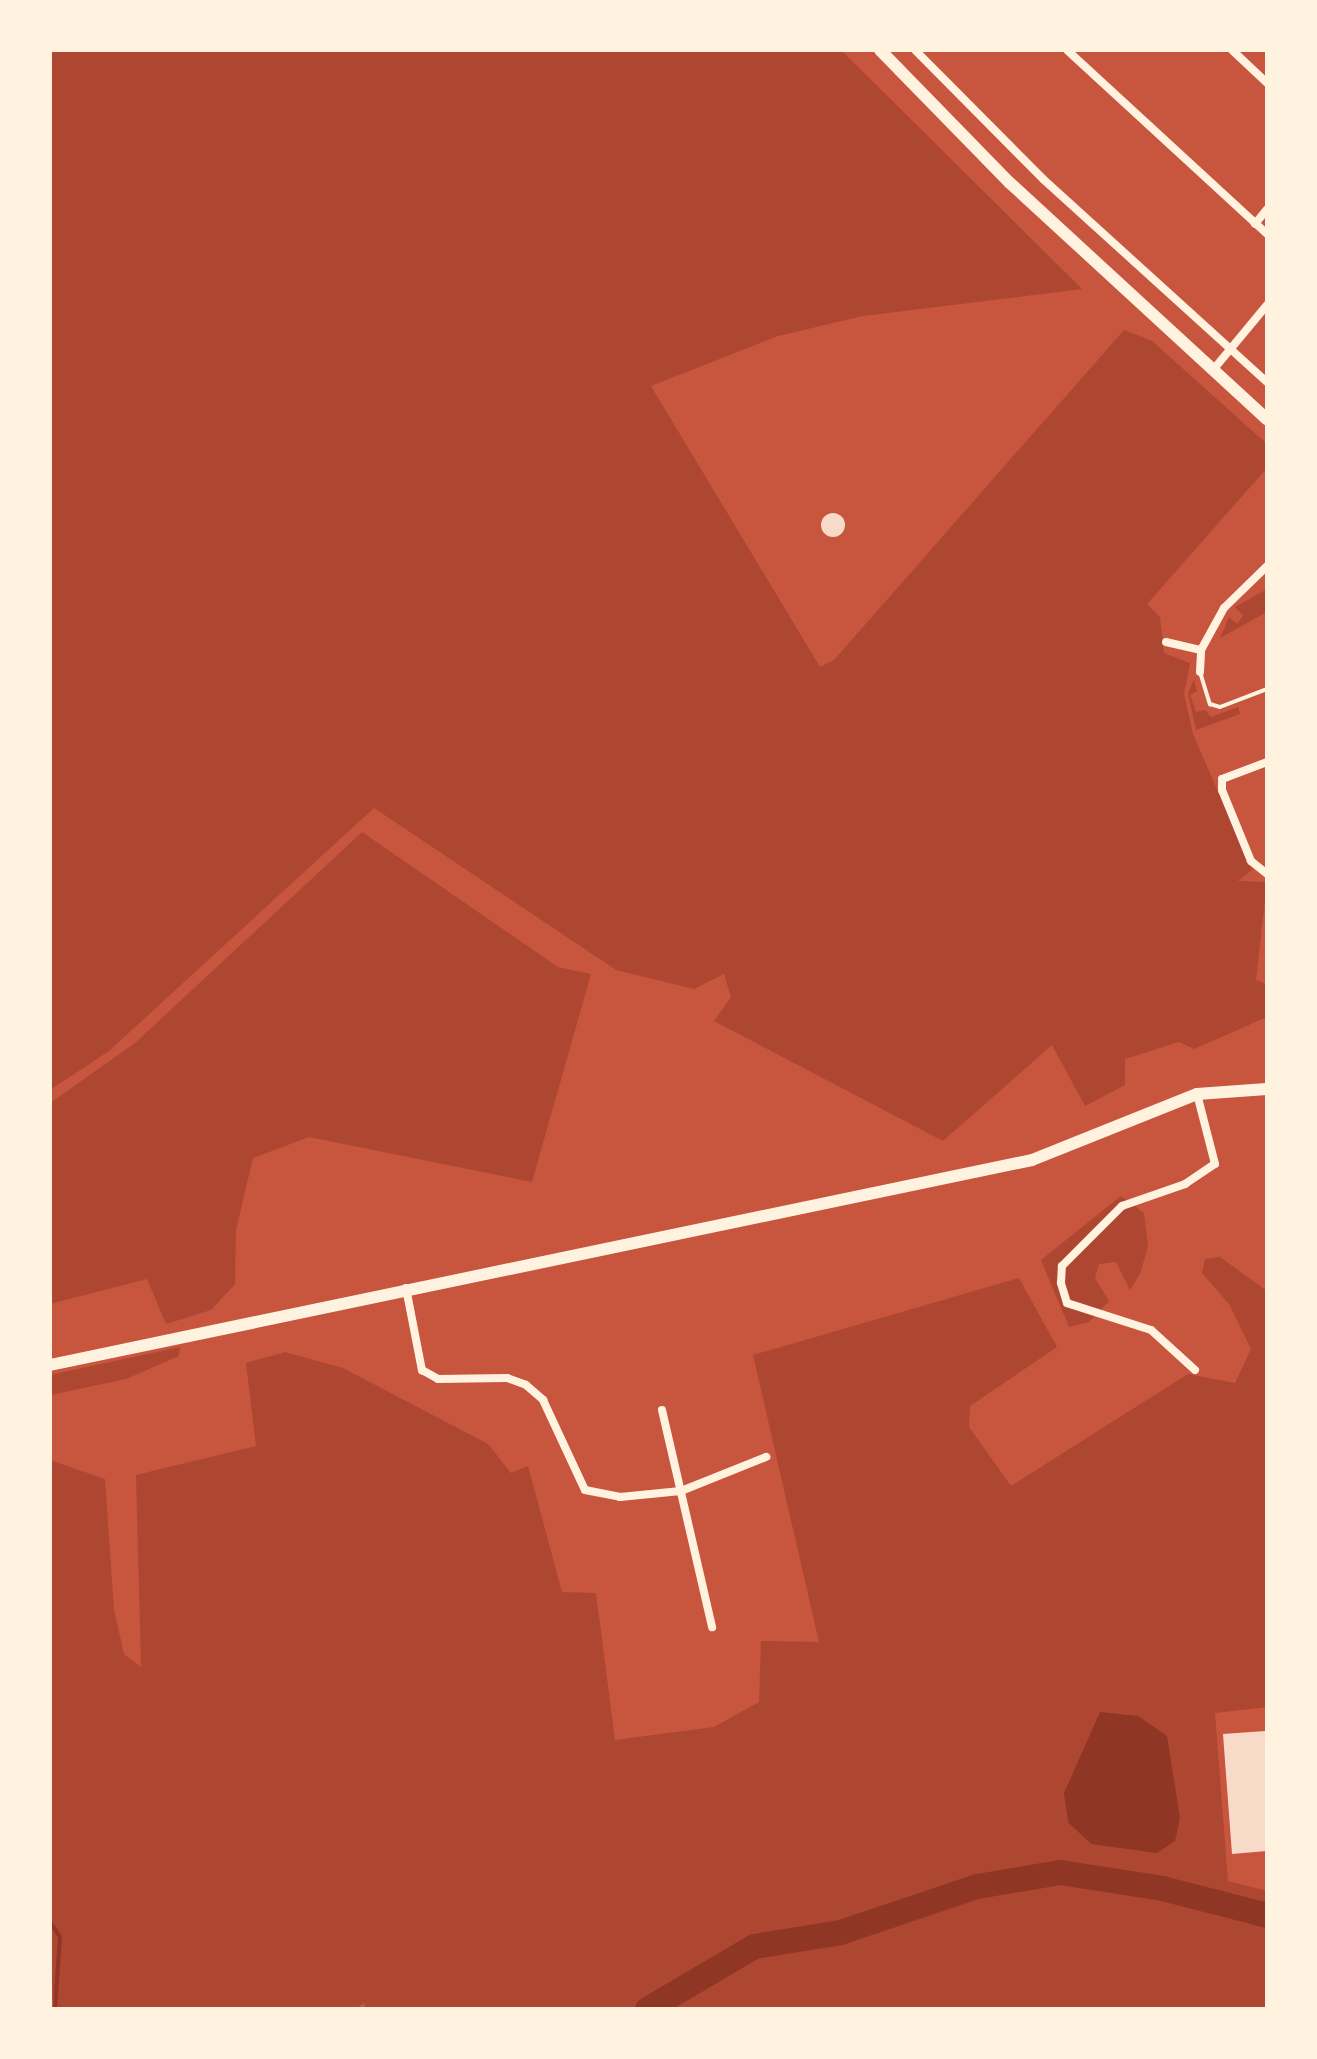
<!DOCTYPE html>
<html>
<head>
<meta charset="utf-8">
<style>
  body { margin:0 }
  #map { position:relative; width:1317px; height:2059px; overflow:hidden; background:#c8553d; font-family:"PT Sans Narrow",sans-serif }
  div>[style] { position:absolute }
  .green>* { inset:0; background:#ae4732 }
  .water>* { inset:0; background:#8f3625 }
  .stream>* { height:4px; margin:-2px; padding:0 2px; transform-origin:2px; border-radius:2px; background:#8f3625 }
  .river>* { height:25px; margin:-12.5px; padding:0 12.5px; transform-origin:12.5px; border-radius:12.5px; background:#8f3625 }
  .building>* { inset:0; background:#f7dbc8 }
  .round { border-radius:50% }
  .service>* { height:4px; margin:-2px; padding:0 2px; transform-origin:2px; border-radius:2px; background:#fff3e0 }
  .minor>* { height:8px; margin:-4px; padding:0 4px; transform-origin:4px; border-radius:4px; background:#fff3e0 }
  .primary>* { height:12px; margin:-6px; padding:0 6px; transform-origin:6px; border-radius:6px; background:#fff3e0 }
  .trunk>* { height:12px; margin:-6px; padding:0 6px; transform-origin:6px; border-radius:6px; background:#fff3e0 }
  span { translate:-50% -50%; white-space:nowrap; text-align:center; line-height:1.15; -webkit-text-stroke:10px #fff3e0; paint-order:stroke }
  .frame { position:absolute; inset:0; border:52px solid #fff3e0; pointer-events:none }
</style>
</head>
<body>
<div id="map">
  <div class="green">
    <i style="clip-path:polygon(50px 50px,841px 50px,1082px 289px,863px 316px,778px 336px,651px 386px,820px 667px,834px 660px,1124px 330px,1152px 341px,1267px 444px,1267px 468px,1147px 604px,1160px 617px,1164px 653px,1190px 663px,1184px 694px,1193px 734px,1252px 870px,1238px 881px,1267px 882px,1256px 980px,1267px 984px,1267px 1017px,1194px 1049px,1179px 1042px,1125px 1059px,1125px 1085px,1085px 1106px,1052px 1045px,943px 1141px,714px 1021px,731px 997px,724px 974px,694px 989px,616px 970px,374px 808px,109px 1051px,50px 1090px)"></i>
    <i style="clip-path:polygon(1267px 589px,1267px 612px,1220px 638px,1229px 617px,1237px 624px,1243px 616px,1235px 607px)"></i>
    <i style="clip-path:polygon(1194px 679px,1197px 691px,1190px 695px,1196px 712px,1205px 710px,1211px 717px,1238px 707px,1240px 714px,1196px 730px,1188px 694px)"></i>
    <i style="clip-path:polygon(362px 832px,558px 967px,591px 974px,532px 1182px,309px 1137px,253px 1158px,236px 1230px,235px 1284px,211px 1310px,166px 1324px,147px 1279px,50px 1304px,50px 1103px,135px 1043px)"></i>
    <i style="clip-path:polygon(1121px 1196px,1144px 1213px,1148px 1246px,1140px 1274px,1130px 1290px,1116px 1262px,1099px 1264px,1095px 1278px,1109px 1301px,1089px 1322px,1069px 1327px,1041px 1260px)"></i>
    <i style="clip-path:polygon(1220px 1257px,1267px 1291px,1267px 1707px,1215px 1713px,1228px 1881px,1267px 1891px,1267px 2009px,366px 2009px,364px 2003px,355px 2009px,56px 2009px,50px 1990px,50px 1460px,105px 1479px,114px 1610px,124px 1654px,141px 1667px,136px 1475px,256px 1446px,246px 1363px,285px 1352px,343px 1368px,488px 1444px,511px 1473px,528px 1466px,562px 1592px,596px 1593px,615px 1740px,714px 1727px,759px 1702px,761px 1641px,819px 1642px,753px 1355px,1019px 1278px,1057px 1347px,970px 1406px,969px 1427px,1011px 1486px,1188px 1374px,1235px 1383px,1251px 1349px,1229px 1304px,1202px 1273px,1205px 1259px)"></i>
    <i style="clip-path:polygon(180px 1347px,179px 1356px,126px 1379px,50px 1395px,50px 1375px)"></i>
  </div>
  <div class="water">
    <i style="clip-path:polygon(1100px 1712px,1138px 1716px,1167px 1736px,1180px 1818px,1175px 1841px,1157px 1853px,1091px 1844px,1068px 1822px,1064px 1793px)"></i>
  </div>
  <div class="stream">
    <i style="left:50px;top:1922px;width:18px;rotate:56deg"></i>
    <i style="left:60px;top:1937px;width:72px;rotate:94deg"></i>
  </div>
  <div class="river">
    <i style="left:647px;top:2009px;width:124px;rotate:-30.5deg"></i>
    <i style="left:754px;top:1946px;width:87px;rotate:-9.2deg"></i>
    <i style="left:840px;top:1932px;width:145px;rotate:-18.6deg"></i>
    <i style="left:977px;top:1886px;width:84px;rotate:-9.6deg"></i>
    <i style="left:1060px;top:1872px;width:103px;rotate:8.9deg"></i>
    <i style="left:1162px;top:1888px;width:108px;rotate:14.4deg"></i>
  </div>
  <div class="building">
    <i class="round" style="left:821px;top:513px;width:24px;height:24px"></i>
    <i style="clip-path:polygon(1265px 1731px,1267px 1851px,1232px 1854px,1223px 1734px)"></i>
  </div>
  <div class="service">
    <i style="left:1200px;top:672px;width:34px;rotate:73deg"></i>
    <i style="left:1210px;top:704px;width:10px;rotate:17deg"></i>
    <i style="left:1220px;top:707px;width:50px;rotate:-21deg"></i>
  </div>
  <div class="minor">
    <i style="left:915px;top:50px;width:182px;rotate:45.2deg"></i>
    <i style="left:1043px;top:179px;width:302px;rotate:42.2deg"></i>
    <i style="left:1067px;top:50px;width:272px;rotate:42.6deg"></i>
    <i style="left:1232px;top:50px;width:48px;rotate:43.3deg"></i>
    <i style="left:1255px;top:224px;width:19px;rotate:-51deg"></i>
    <i style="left:1213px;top:370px;width:85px;rotate:-50.3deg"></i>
    <i style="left:1166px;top:642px;width:36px;rotate:13deg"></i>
    <i style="left:1201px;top:650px;width:48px;rotate:-61.3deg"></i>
    <i style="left:1224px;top:608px;width:60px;rotate:-44.3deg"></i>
    <i style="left:1200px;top:672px;width:22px;rotate:-87deg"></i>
    <i style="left:1267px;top:762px;width:48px;rotate:159.3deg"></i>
    <i style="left:1222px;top:779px;width:11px;rotate:90deg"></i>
    <i style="left:1222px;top:790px;width:77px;rotate:67.8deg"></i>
    <i style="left:1251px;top:861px;width:21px;rotate:39deg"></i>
    <i style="left:406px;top:1288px;width:84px;rotate:79deg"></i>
    <i style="left:422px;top:1370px;width:18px;rotate:29deg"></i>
    <i style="left:438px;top:1379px;width:69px;rotate:-0.8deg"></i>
    <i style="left:507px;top:1378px;width:20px;rotate:20deg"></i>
    <i style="left:526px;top:1385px;width:23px;rotate:41deg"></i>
    <i style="left:543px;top:1400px;width:99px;rotate:65deg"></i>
    <i style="left:585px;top:1490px;width:36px;rotate:11deg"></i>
    <i style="left:620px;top:1497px;width:61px;rotate:-5.6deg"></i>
    <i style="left:681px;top:1491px;width:92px;rotate:-21.8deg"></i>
    <i style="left:1195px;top:1370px;width:59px;rotate:-137.7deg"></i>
    <i style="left:1151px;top:1330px;width:88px;rotate:-162.2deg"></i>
    <i style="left:1067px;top:1303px;width:21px;rotate:-107deg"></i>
    <i style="left:1061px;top:1283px;width:17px;rotate:-87deg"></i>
    <i style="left:1062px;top:1266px;width:85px;rotate:-45deg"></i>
    <i style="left:1122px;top:1206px;width:67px;rotate:-19.2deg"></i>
    <i style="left:1185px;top:1184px;width:36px;rotate:-34deg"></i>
    <i style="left:1215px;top:1164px;width:72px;rotate:-104.4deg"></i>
    <i style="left:662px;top:1410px;width:223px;rotate:77deg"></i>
  </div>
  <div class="primary">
    <i style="left:50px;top:1365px;width:1003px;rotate:-11.79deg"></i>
    <i style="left:1032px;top:1160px;width:178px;rotate:-21.8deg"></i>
    <i style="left:1197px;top:1094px;width:70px;rotate:-4.1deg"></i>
  </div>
  <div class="trunk">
    <i style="left:880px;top:50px;width:186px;rotate:45.7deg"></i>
    <i style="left:1010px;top:183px;width:349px;rotate:42.6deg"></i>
  </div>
  <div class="frame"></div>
</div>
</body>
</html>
